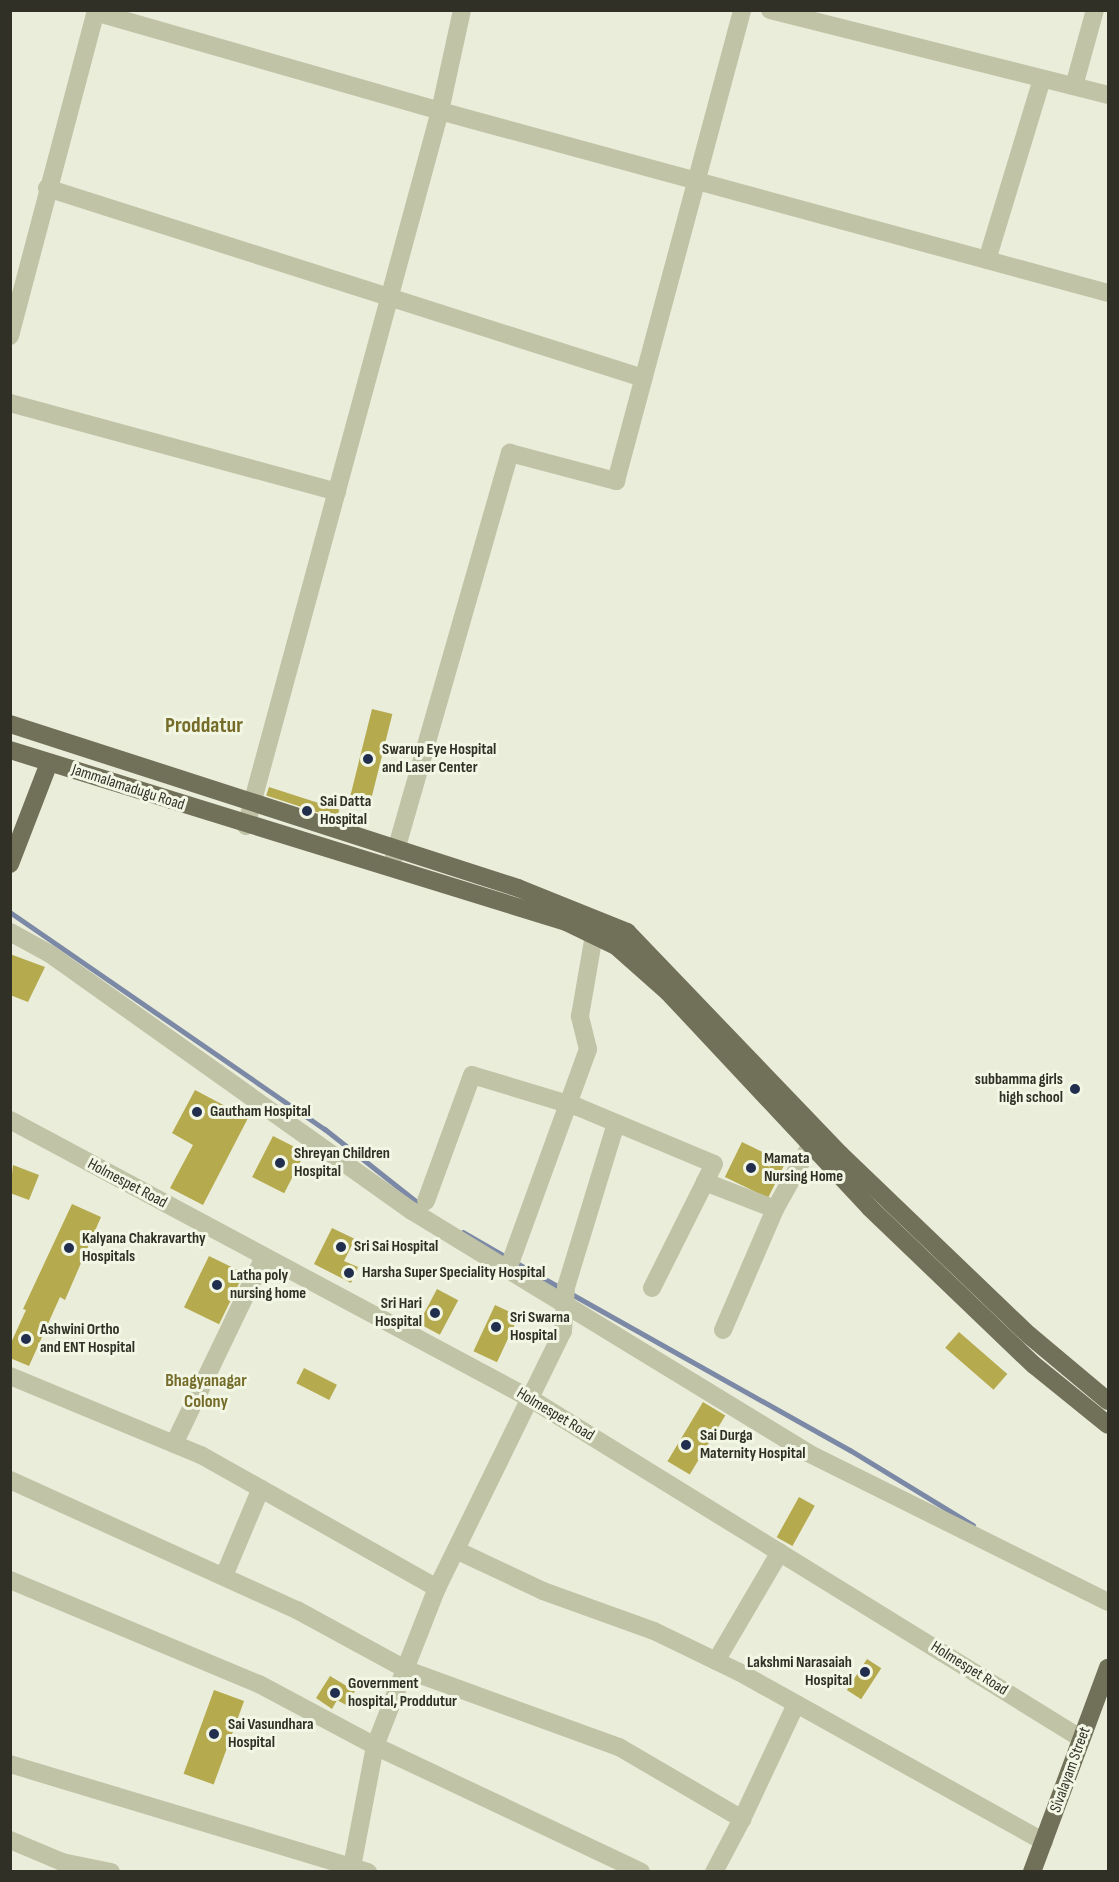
<!DOCTYPE html>
<html>
<head>
<meta charset="utf-8">
<style>
  body { margin:0 }
  #map { position:relative; width:1119px; height:1882px; overflow:hidden; background:#eaedd9; font-family:"Sofia Sans Condensed",sans-serif }
  div>[style] { position:absolute }
  .stream>* { height:4.5px; margin:-2.25px; padding:0 2.25px; transform-origin:2.25px; border-radius:2.25px; background:#7b89a6 }
  .building>* { inset:0; background:#b6aa4e; transform-origin:0 0 }
  .minor>* { height:18px; margin:-9px; padding:0 9px; transform-origin:9px; border-radius:9px; background:#c0c3a6 }
  .major>* { height:18px; margin:-9px; padding:0 9px; transform-origin:9px; border-radius:9px; background:#717059 }
  .dots>* { width:16px; height:16px; translate:-50% -50%; box-sizing:border-box; border:3px solid #f2f6e4; border-radius:50% }
  span { translate:-50% -50%; white-space:nowrap; text-align:center; line-height:1.15; -webkit-text-stroke:6px #f2f6e4; paint-order:stroke }
  .poi-label { font-size:16px; color:#313026; font-weight:700 }
  .left { translate:0 -50%; text-align:left }
  .right { translate:-100% -50%; text-align:right }
  .street-label { font-size:16px; color:#313026 }
  .neighbourhood-label { font-size:18px; color:#756c2a; font-weight:700 }
  .district-label { font-size:22px; color:#756c2a; font-weight:700 }
  .frame { position:absolute; inset:0; border:12px solid #313026; pointer-events:none }
</style>
</head>
<body>
<div id="map">
  <div class="stream">
    <i style="left:10px;top:912px;width:383px;rotate:34.6deg"></i>
    <i style="left:325px;top:1129px;width:122px;rotate:38.4deg"></i>
    <i style="left:463px;top:1232px;width:52px;rotate:30deg"></i>
    <i style="left:515px;top:1262px;width:55px;rotate:29.4deg"></i>
    <i style="left:570px;top:1293px;width:321px;rotate:29.3deg"></i>
    <i style="left:850px;top:1450px;width:144px;rotate:31.4deg"></i>
  </div>
  <div class="building">
    <i style="left:372px;top:709px;width:21px;height:90px;rotate:14deg"></i>
    <i style="left:269px;top:787px;width:74px;height:9px;rotate:18deg"></i>
    <i style="clip-path:polygon(10px 954px,45px 967px,28px 1002px,10px 995px)"></i>
    <i style="clip-path:polygon(195px 1090px,248px 1118px,203px 1205px,170px 1188px,193px 1145px,172px 1133px)"></i>
    <i style="left:273px;top:1136px;width:36px;height:46px;rotate:27deg"></i>
    <i style="left:742px;top:1142px;width:48px;height:39px;rotate:26deg"></i>
    <i style="clip-path:polygon(13px 1165px,39px 1175px,29px 1200px,10px 1193px)"></i>
    <i style="clip-path:polygon(72px 1204px,101px 1217px,65px 1300px,60px 1297px,29px 1366px,10px 1358px,10px 1345px,26px 1310px,23px 1309px)"></i>
    <i style="clip-path:polygon(332px 1228px,355px 1239px,344px 1261px,358px 1267px,351px 1283px,314px 1264px)"></i>
    <i style="left:209px;top:1256px;width:39px;height:57px;rotate:26deg"></i>
    <i style="left:437px;top:1289px;width:24px;height:39px;rotate:28deg"></i>
    <i style="left:495px;top:1305px;width:26px;height:51px;rotate:25deg"></i>
    <i style="left:959px;top:1332px;width:64px;height:21px;rotate:41deg"></i>
    <i style="left:304px;top:1368px;width:37px;height:17px;rotate:27deg"></i>
    <i style="left:703px;top:1402px;width:26px;height:69px;rotate:31deg"></i>
    <i style="left:799px;top:1497px;width:18px;height:46px;rotate:29deg"></i>
    <i style="left:867px;top:1659px;width:17px;height:37px;rotate:33deg"></i>
    <i style="clip-path:polygon(330px 1676px,355px 1691px,346px 1705px,337px 1700px,332px 1709px,316px 1698px)"></i>
    <i style="left:214px;top:1690px;width:32px;height:89px;rotate:20deg"></i>
  </div>
  <div class="minor">
    <i style="left:770px;top:10px;width:349px;rotate:14.1deg"></i>
    <i style="left:95px;top:12px;width:359px;rotate:16deg"></i>
    <i style="left:440px;top:111px;width:692px;rotate:15.24deg"></i>
    <i style="left:1074px;top:86px;width:79px;rotate:-74.6deg"></i>
    <i style="left:47px;top:188px;width:626px;rotate:17.68deg"></i>
    <i style="left:987px;top:260px;width:189px;rotate:-73.1deg"></i>
    <i style="left:10px;top:336px;width:337px;rotate:-75.2deg"></i>
    <i style="left:10px;top:403px;width:339px;rotate:15.2deg"></i>
    <i style="left:246px;top:826px;width:741px;rotate:-74.82deg"></i>
    <i style="left:440px;top:111px;width:103px;rotate:-77.7deg"></i>
    <i style="left:392px;top:864px;width:428px;rotate:-74deg"></i>
    <i style="left:510px;top:453px;width:110px;rotate:14.8deg"></i>
    <i style="left:616px;top:481px;width:488px;rotate:-75deg"></i>
    <i style="left:10px;top:932px;width:46px;rotate:28.8deg"></i>
    <i style="left:50px;top:954px;width:444px;rotate:35.4deg"></i>
    <i style="left:412px;top:1211px;width:464px;rotate:31.4deg"></i>
    <i style="left:808px;top:1453px;width:335px;rotate:26.4deg"></i>
    <i style="left:10px;top:1120px;width:591px;rotate:28.17deg"></i>
    <i style="left:531px;top:1399px;width:647px;rotate:31.68deg"></i>
    <i style="left:426px;top:1201px;width:134px;rotate:-69.9deg"></i>
    <i style="left:472px;top:1075px;width:111px;rotate:16.8deg"></i>
    <i style="left:578px;top:1107px;width:147px;rotate:22.7deg"></i>
    <i style="left:714px;top:1164px;width:20px;rotate:117deg"></i>
    <i style="left:705px;top:1182px;width:75px;rotate:21.1deg"></i>
    <i style="left:775px;top:1209px;width:72px;rotate:-60.9deg"></i>
    <i style="left:508px;top:1269px;width:234px;rotate:-70deg"></i>
    <i style="left:588px;top:1049px;width:34px;rotate:-104deg"></i>
    <i style="left:580px;top:1016px;width:82px;rotate:-80.2deg"></i>
    <i style="left:652px;top:1288px;width:119px;rotate:-63.4deg"></i>
    <i style="left:723px;top:1330px;width:132px;rotate:-66.7deg"></i>
    <i style="left:10px;top:1376px;width:207px;rotate:22.5deg"></i>
    <i style="left:201px;top:1455px;width:271px;rotate:29.4deg"></i>
    <i style="left:174px;top:1444px;width:208px;rotate:-64.3deg"></i>
    <i style="left:10px;top:1480px;width:315px;rotate:24.4deg"></i>
    <i style="left:297px;top:1610px;width:125px;rotate:28.6deg"></i>
    <i style="left:407px;top:1670px;width:226px;rotate:20deg"></i>
    <i style="left:619px;top:1747px;width:143px;rotate:30.3deg"></i>
    <i style="left:742px;top:1819px;width:60px;rotate:117.8deg"></i>
    <i style="left:456px;top:1550px;width:96px;rotate:25.2deg"></i>
    <i style="left:543px;top:1591px;width:118px;rotate:19.8deg"></i>
    <i style="left:654px;top:1631px;width:94px;rotate:25.8deg"></i>
    <i style="left:739px;top:1672px;width:349px;rotate:29.1deg"></i>
    <i style="left:224px;top:1576px;width:95px;rotate:-67.2deg"></i>
    <i style="left:10px;top:1580px;width:270px;rotate:22.7deg"></i>
    <i style="left:259px;top:1684px;width:132px;rotate:28.1deg"></i>
    <i style="left:375px;top:1746px;width:294px;rotate:25.3deg"></i>
    <i style="left:716px;top:1661px;width:126px;rotate:-59.6deg"></i>
    <i style="left:10px;top:1764px;width:374px;rotate:16.8deg"></i>
    <i style="left:742px;top:1819px;width:127px;rotate:-64.8deg"></i>
    <i style="left:10px;top:1840px;width:56px;rotate:22.9deg"></i>
    <i style="left:62px;top:1862px;width:50px;rotate:11.5deg"></i>
    <i style="left:351px;top:1872px;width:128px;rotate:-79.2deg"></i>
    <i style="left:375px;top:1746px;width:170px;rotate:-68.6deg"></i>
    <i style="left:437px;top:1588px;width:286px;rotate:-63.9deg"></i>
    <i style="left:563px;top:1331px;width:44px;rotate:-86.1deg"></i>
    <i style="left:566px;top:1287px;width:171px;rotate:-73deg"></i>
  </div>
  <div class="major">
    <i style="left:10px;top:724px;width:534px;rotate:17.89deg"></i>
    <i style="left:518px;top:888px;width:118px;rotate:22deg"></i>
    <i style="left:627px;top:932px;width:308px;rotate:46.2deg"></i>
    <i style="left:840px;top:1154px;width:262px;rotate:43.8deg"></i>
    <i style="left:1029px;top:1335px;width:103px;rotate:39.9deg"></i>
    <i style="left:10px;top:750px;width:582px;rotate:17.19deg"></i>
    <i style="left:566px;top:922px;width:55px;rotate:25.6deg"></i>
    <i style="left:616px;top:946px;width:69px;rotate:41.5deg"></i>
    <i style="left:668px;top:992px;width:296px;rotate:46.9deg"></i>
    <i style="left:870px;top:1208px;width:227px;rotate:43.8deg"></i>
    <i style="left:1034px;top:1365px;width:95px;rotate:39deg"></i>
    <i style="left:10px;top:864px;width:108px;rotate:-68.9deg"></i>
    <i style="left:1032px;top:1872px;width:218px;rotate:-69.6deg"></i>
  </div>
  <div class="dots">
    <i style="left:368px;top:759px;background:#212e4d"></i>
    <i style="left:307px;top:811px;background:#212e4d"></i>
    <i style="left:1075px;top:1089px;background:#212e4d"></i>
    <i style="left:197px;top:1112px;background:#212e4d"></i>
    <i style="left:280px;top:1163px;background:#212e4d"></i>
    <i style="left:751px;top:1168px;background:#212e4d"></i>
    <i style="left:341px;top:1247px;background:#212e4d"></i>
    <i style="left:69px;top:1248px;background:#212e4d"></i>
    <i style="left:349px;top:1273px;background:#212e4d"></i>
    <i style="left:217px;top:1285px;background:#212e4d"></i>
    <i style="left:435px;top:1313px;background:#212e4d"></i>
    <i style="left:496px;top:1327px;background:#212e4d"></i>
    <i style="left:26px;top:1339px;background:#212e4d"></i>
    <i style="left:686px;top:1445px;background:#212e4d"></i>
    <i style="left:865px;top:1672px;background:#212e4d"></i>
    <i style="left:335px;top:1693px;background:#212e4d"></i>
    <i style="left:214px;top:1734px;background:#212e4d"></i>
  </div>
  <div class="poi-label">
    <span class="left" style="left:382px;top:759px">Swarup Eye Hospital<br>and Laser Center</span>
    <span class="left" style="left:320px;top:811px">Sai Datta<br>Hospital</span>
    <span class="right" style="left:1063px;top:1089px">subbamma girls<br>high school</span>
    <span class="left" style="left:210px;top:1112px">Gautham Hospital</span>
    <span class="left" style="left:294px;top:1163px">Shreyan Children<br>Hospital</span>
    <span class="left" style="left:764px;top:1168px">Mamata<br>Nursing Home</span>
    <span class="left" style="left:82px;top:1248px">Kalyana Chakravarthy<br>Hospitals</span>
    <span class="left" style="left:354px;top:1247px">Sri Sai Hospital</span>
    <span class="left" style="left:362px;top:1273px">Harsha Super Speciality Hospital</span>
    <span class="left" style="left:230px;top:1285px">Latha poly<br>nursing home</span>
    <span class="right" style="left:422px;top:1313px">Sri Hari<br>Hospital</span>
    <span class="left" style="left:510px;top:1327px">Sri Swarna<br>Hospital</span>
    <span class="left" style="left:40px;top:1339px">Ashwini Ortho<br>and ENT Hospital</span>
    <span class="left" style="left:700px;top:1445px">Sai Durga<br>Maternity Hospital</span>
    <span class="right" style="left:852px;top:1672px">Lakshmi Narasaiah<br>Hospital</span>
    <span class="left" style="left:348px;top:1693px">Government<br>hospital, Proddutur</span>
    <span class="left" style="left:228px;top:1734px">Sai Vasundhara<br>Hospital</span>
  </div>
  <div class="street-label">
    <span style="left:128px;top:788px;rotate:18deg">Jammalamadugu Road</span>
    <span style="left:127px;top:1184px;rotate:28deg">Holmespet Road</span>
    <span style="left:555px;top:1415px;rotate:31deg">Holmespet Road</span>
    <span style="left:969px;top:1669px;rotate:32deg">Holmespet Road</span>
    <span style="left:1071px;top:1770px;rotate:-70deg">Sivalayam Street</span>
  </div>
  <div class="neighbourhood-label">
    <span style="left:206px;top:1392px">Bhagyanagar<br>Colony</span>
  </div>
  <div class="district-label">
    <span style="left:204px;top:726px">Proddatur</span>
  </div>
  <div class="frame"></div>
</div>
</body>
</html>
